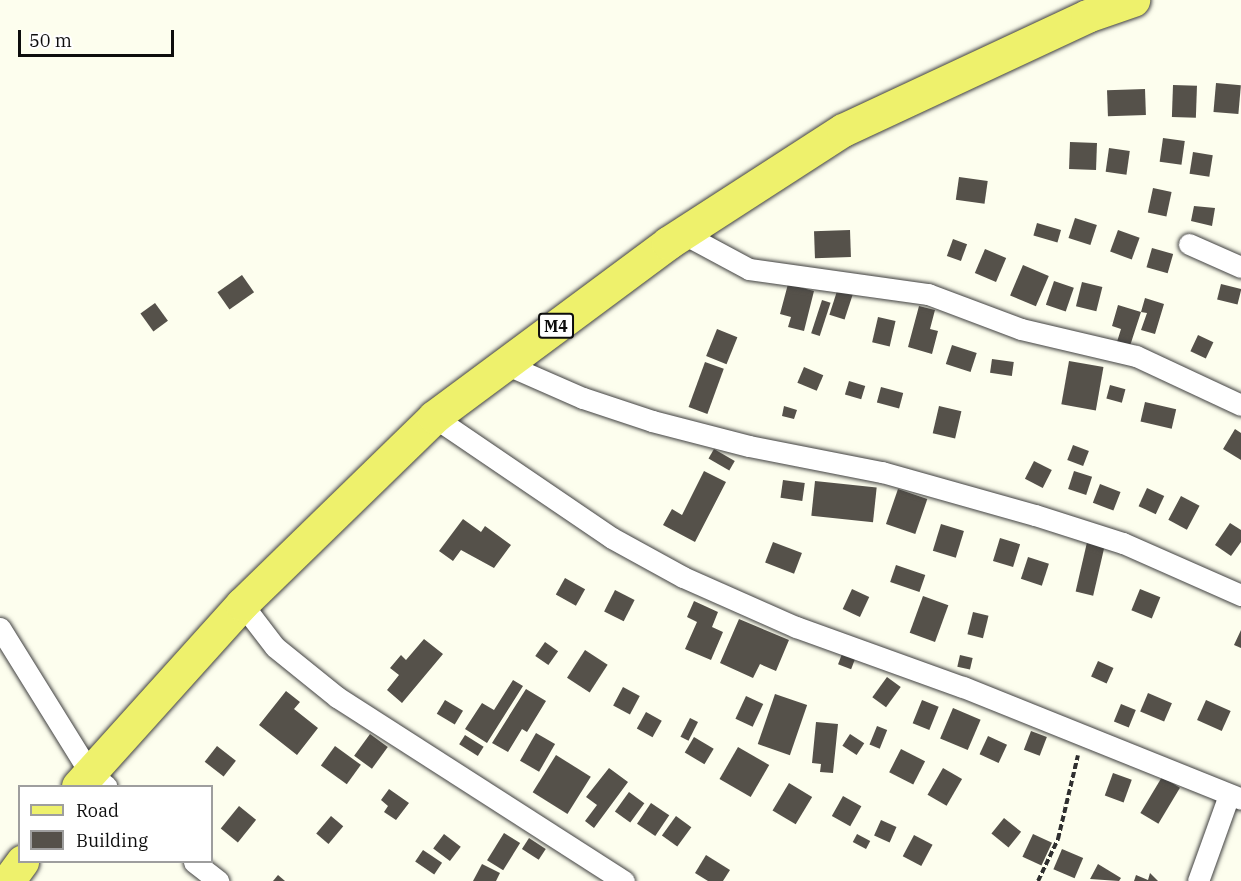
<!DOCTYPE html>
<html>
<head>
<meta charset="utf-8">
<style>
  body { margin:0 }
  #map { position:relative; width:1241px; height:881px; overflow:hidden; background:#fdfeee; font-family:"IBM Plex Serif",serif }
  div>[style] { position:absolute }
  .building>* { inset:0; background:#55514a; transform-origin:0 0 }
  .path>* { height:4px; margin-top:-2px; transform-origin:0; background:repeating-linear-gradient(90deg,#2f2f2f 0 6px,transparent 0 9px) }
  .roads { filter:drop-shadow(0 0 2px #404040) drop-shadow(0 0 2px #404040) }
  .street>* { height:21px; margin:-10.5px; padding:0 10.5px; transform-origin:10.5px; border-radius:10.5px; background:#fff }
  .primary>* { height:33px; margin:-16.5px; padding:0 16.5px; transform-origin:16.5px; border-radius:16.5px; background:#eef16c }
  span { translate:-50% -50%; white-space:nowrap; text-align:center; line-height:1.15; -webkit-text-stroke:6px #fff; paint-order:stroke }
  .shield-label span { padding:2px 4px; background:#fff; border:2px solid; border-radius:4px; -webkit-text-stroke-width:0 }
  .shield-label { font-size:16px; color:#0d0d0d; font-weight:700 }
  .legend { position:absolute; left:18px; top:785px; width:195px; height:78px; box-sizing:border-box; background:#fff; border:2px solid #9e9e9e; margin:0; padding:8px 10px; list-style:none; font-size:18px; color:#0d0d0d }
  .legend li { display:flex; align-items:center; gap:12px; height:30px }
  .legend b { width:30px; border:2px solid #9e9e9e }
  .scale { position:absolute; left:18px; top:30px; width:156px; height:27px; box-sizing:border-box; border:3px solid #0d0d0d; border-top:0; padding-left:8px; font-size:18px; line-height:21px; white-space:nowrap; color:#0d0d0d; -webkit-text-stroke:4px #fff; paint-order:stroke }
</style>
</head>
<body>
<div id="map">
  <div class="building">
    <i style="left:1216px;top:83px;width:25px;height:29px;rotate:5deg"></i>
    <i style="left:1173px;top:85px;width:24px;height:32px;rotate:2deg"></i>
    <i style="left:1145px;top:89px;width:26px;height:38px;rotate:88deg"></i>
    <i style="left:1163px;top:138px;width:22px;height:24px;rotate:8deg"></i>
    <i style="left:1070px;top:142px;width:27px;height:27px;rotate:2deg"></i>
    <i style="left:1109px;top:148px;width:21px;height:24px;rotate:8deg"></i>
    <i style="left:1193px;top:152px;width:20px;height:22px;rotate:9deg"></i>
    <i style="left:959px;top:177px;width:29px;height:23px;rotate:8deg"></i>
    <i style="left:1153px;top:188px;width:19px;height:25px;rotate:12deg"></i>
    <i style="clip-path:polygon(1194px 206px,1215px 208px,1212px 226px,1191px 221px)"></i>
    <i style="left:1075px;top:218px;width:23px;height:21px;rotate:18deg"></i>
    <i style="left:1037px;top:223px;width:25px;height:13px;rotate:16deg"></i>
    <i style="left:850px;top:230px;width:27px;height:36px;rotate:88deg"></i>
    <i style="left:1118px;top:230px;width:23px;height:23px;rotate:20deg"></i>
    <i style="left:953px;top:239px;width:15px;height:18px;rotate:20deg"></i>
    <i style="left:1152px;top:248px;width:22px;height:20px;rotate:16deg"></i>
    <i style="left:985px;top:249px;width:23px;height:26px;rotate:23deg"></i>
    <i style="left:1023px;top:265px;width:28px;height:33px;rotate:23deg"></i>
    <i style="left:242px;top:275px;width:21px;height:30px;rotate:55deg"></i>
    <i style="left:1054px;top:281px;width:21px;height:25px;rotate:19deg"></i>
    <i style="left:1082px;top:282px;width:21px;height:25px;rotate:14deg"></i>
    <i style="clip-path:polygon(788px 284px,814px 291px,804px 331px,788px 327px,791px 317px,780px 314px)"></i>
    <i style="left:1221px;top:284px;width:21px;height:16px;rotate:14deg"></i>
    <i style="left:838px;top:288px;width:16px;height:28px;rotate:18deg"></i>
    <i style="clip-path:polygon(1145px 298px,1164px 304px,1155px 334px,1141px 330px,1147px 313px,1141px 312px)"></i>
    <i style="left:822px;top:300px;width:9px;height:35px;rotate:18deg"></i>
    <i style="left:155px;top:303px;width:22px;height:18px;rotate:54deg"></i>
    <i style="clip-path:polygon(1118px 305px,1141px 312px,1129px 349px,1116px 345px,1121px 329px,1112px 326px)"></i>
    <i style="clip-path:polygon(919px 306px,935px 310px,930px 329px,938px 331px,932px 354px,908px 347px)"></i>
    <i style="left:878px;top:317px;width:18px;height:26px;rotate:13deg"></i>
    <i style="left:717px;top:329px;width:22px;height:29px;rotate:22deg"></i>
    <i style="left:1198px;top:335px;width:17px;height:18px;rotate:25deg"></i>
    <i style="left:952px;top:345px;width:26px;height:20px;rotate:18deg"></i>
    <i style="left:992px;top:359px;width:22px;height:14px;rotate:8deg"></i>
    <i style="left:1069px;top:361px;width:35px;height:44px;rotate:10deg"></i>
    <i style="left:705px;top:362px;width:20px;height:48px;rotate:20deg"></i>
    <i style="left:804px;top:367px;width:21px;height:17px;rotate:23deg"></i>
    <i style="left:849px;top:381px;width:17px;height:14px;rotate:17deg"></i>
    <i style="left:1110px;top:385px;width:16px;height:14px;rotate:15deg"></i>
    <i style="left:881px;top:387px;width:23px;height:16px;rotate:15deg"></i>
    <i style="left:1145px;top:402px;width:32px;height:20px;rotate:13deg"></i>
    <i style="clip-path:polygon(784px 406px,797px 410px,794px 419px,782px 416px)"></i>
    <i style="left:939px;top:406px;width:23px;height:28px;rotate:13deg"></i>
    <i style="clip-path:polygon(1235px 429px,1241px 433px,1241px 460px,1223px 449px)"></i>
    <i style="left:1073px;top:445px;width:17px;height:16px;rotate:21deg"></i>
    <i style="left:714px;top:449px;width:24px;height:11px;rotate:30deg"></i>
    <i style="left:1034px;top:461px;width:20px;height:20px;rotate:27deg"></i>
    <i style="clip-path:polygon(704px 471px,726px 482px,695px 542px,663px 525px,672px 509px,682px 515px)"></i>
    <i style="left:1074px;top:471px;width:19px;height:19px;rotate:18deg"></i>
    <i style="left:783px;top:480px;width:22px;height:18px;rotate:8deg"></i>
    <i style="left:815px;top:481px;width:62px;height:35px;rotate:6deg"></i>
    <i style="left:1100px;top:484px;width:22px;height:20px;rotate:21deg"></i>
    <i style="left:1147px;top:488px;width:19px;height:20px;rotate:25deg"></i>
    <i style="left:898px;top:489px;width:31px;height:37px;rotate:19deg"></i>
    <i style="left:1181px;top:496px;width:21px;height:27px;rotate:28deg"></i>
    <i style="clip-path:polygon(463px 519px,481px 532px,485px 526px,511px 545px,494px 568px,461px 550px,453px 561px,439px 551px)"></i>
    <i style="clip-path:polygon(1230px 523px,1241px 530px,1241px 542px,1231px 556px,1215px 545px)"></i>
    <i style="left:941px;top:524px;width:24px;height:28px;rotate:17deg"></i>
    <i style="left:1000px;top:538px;width:21px;height:24px;rotate:17deg"></i>
    <i style="left:1088px;top:538px;width:18px;height:55px;rotate:13deg"></i>
    <i style="left:773px;top:542px;width:31px;height:22px;rotate:21deg"></i>
    <i style="left:1028px;top:557px;width:22px;height:23px;rotate:18deg"></i>
    <i style="left:896px;top:565px;width:31px;height:18px;rotate:19deg"></i>
    <i style="left:565px;top:578px;width:23px;height:19px;rotate:29deg"></i>
    <i style="left:852px;top:589px;width:19px;height:22px;rotate:25deg"></i>
    <i style="left:1140px;top:589px;width:22px;height:23px;rotate:22deg"></i>
    <i style="left:615px;top:590px;width:22px;height:24px;rotate:27deg"></i>
    <i style="left:923px;top:596px;width:27px;height:39px;rotate:20deg"></i>
    <i style="clip-path:polygon(694px 601px,718px 612px,712px 627px,723px 632px,711px 660px,685px 649px,697px 622px,687px 617px)"></i>
    <i style="left:973px;top:612px;width:16px;height:23px;rotate:14deg"></i>
    <i style="clip-path:polygon(739px 619px,789px 640px,776px 671px,760px 664px,753px 678px,720px 663px)"></i>
    <i style="clip-path:polygon(1241px 630px,1241px 648px,1234px 645px)"></i>
    <i style="clip-path:polygon(424px 639px,443px 654px,402px 703px,387px 690px,399px 675px,390px 668px,401px 655px,406px 660px)"></i>
    <i style="left:545px;top:642px;width:16px;height:17px;rotate:35deg"></i>
    <i style="left:585px;top:650px;width:27px;height:33px;rotate:33deg"></i>
    <i style="left:842px;top:654px;width:14px;height:11px;rotate:21deg"></i>
    <i style="left:960px;top:655px;width:13px;height:12px;rotate:13deg"></i>
    <i style="left:1098px;top:661px;width:17px;height:17px;rotate:24deg"></i>
    <i style="left:887px;top:677px;width:17px;height:25px;rotate:36deg"></i>
    <i style="clip-path:polygon(513px 680px,523px 686px,487px 743px,465px 729px,482px 703px,494px 710px)"></i>
    <i style="left:623px;top:687px;width:19px;height:21px;rotate:28deg"></i>
    <i style="clip-path:polygon(526px 689px,546px 701px,527px 732px,522px 729px,508px 752px,492px 743px)"></i>
    <i style="clip-path:polygon(286px 691px,300px 702px,294px 709px,318px 728px,297px 755px,259px 725px)"></i>
    <i style="left:1148px;top:693px;width:26px;height:20px;rotate:23deg"></i>
    <i style="left:775px;top:694px;width:34px;height:53px;rotate:19deg"></i>
    <i style="left:746px;top:696px;width:19px;height:25px;rotate:25deg"></i>
    <i style="left:445px;top:700px;width:21px;height:16px;rotate:31deg"></i>
    <i style="left:922px;top:700px;width:18px;height:25px;rotate:22deg"></i>
    <i style="left:1206px;top:700px;width:27px;height:22px;rotate:24deg"></i>
    <i style="left:1121px;top:704px;width:16px;height:19px;rotate:22deg"></i>
    <i style="left:953px;top:708px;width:30px;height:33px;rotate:23deg"></i>
    <i style="left:646px;top:712px;width:18px;height:19px;rotate:29deg"></i>
    <i style="left:690px;top:718px;width:9px;height:21px;rotate:27deg"></i>
    <i style="clip-path:polygon(816px 722px,838px 724px,833px 773px,820px 772px,821px 764px,812px 763px)"></i>
    <i style="left:877px;top:726px;width:11px;height:20px;rotate:22deg"></i>
    <i style="left:1031px;top:731px;width:17px;height:20px;rotate:21deg"></i>
    <i style="left:536px;top:733px;width:22px;height:32px;rotate:30deg"></i>
    <i style="left:370px;top:734px;width:22px;height:27px;rotate:36deg"></i>
    <i style="left:850px;top:734px;width:17px;height:14px;rotate:33deg"></i>
    <i style="left:465px;top:735px;width:22px;height:11px;rotate:32deg"></i>
    <i style="left:988px;top:736px;width:21px;height:20px;rotate:25deg"></i>
    <i style="left:694px;top:737px;width:23px;height:18px;rotate:31deg"></i>
    <i style="left:217px;top:746px;width:24px;height:20px;rotate:38deg"></i>
    <i style="left:335px;top:746px;width:32px;height:24px;rotate:36deg"></i>
    <i style="left:738px;top:747px;width:36px;height:37px;rotate:30deg"></i>
    <i style="left:901px;top:749px;width:27px;height:26px;rotate:27deg"></i>
    <i style="left:556px;top:755px;width:41px;height:44px;rotate:32deg"></i>
    <i style="clip-path:polygon(609px 768px,628px 782px,594px 828px,585px 821px,597px 805px,586px 797px)"></i>
    <i style="left:943px;top:768px;width:22px;height:31px;rotate:30deg"></i>
    <i style="left:1113px;top:773px;width:20px;height:24px;rotate:20deg"></i>
    <i style="left:1162px;top:777px;width:21px;height:42px;rotate:31deg"></i>
    <i style="left:789px;top:783px;width:27px;height:32px;rotate:31deg"></i>
    <i style="clip-path:polygon(389px 789px,409px 803px,396px 820px,384px 812px,388px 806px,381px 800px)"></i>
    <i style="left:629px;top:792px;width:19px;height:24px;rotate:36deg"></i>
    <i style="left:843px;top:796px;width:21px;height:23px;rotate:29deg"></i>
    <i style="left:651px;top:803px;width:22px;height:25px;rotate:34deg"></i>
    <i style="left:239px;top:806px;width:22px;height:29px;rotate:39deg"></i>
    <i style="left:331px;top:816px;width:16px;height:23px;rotate:40deg"></i>
    <i style="left:676px;top:816px;width:19px;height:24px;rotate:36deg"></i>
    <i style="left:1004px;top:818px;width:22px;height:20px;rotate:39deg"></i>
    <i style="left:881px;top:820px;width:17px;height:17px;rotate:24deg"></i>
    <i style="left:504px;top:833px;width:19px;height:32px;rotate:32deg"></i>
    <i style="left:444px;top:834px;width:21px;height:18px;rotate:37deg"></i>
    <i style="left:857px;top:834px;width:15px;height:9px;rotate:28deg"></i>
    <i style="left:1033px;top:834px;width:21px;height:25px;rotate:25deg"></i>
    <i style="left:914px;top:835px;width:21px;height:24px;rotate:28deg"></i>
    <i style="left:529px;top:838px;width:20px;height:13px;rotate:33deg"></i>
    <i style="left:1062px;top:849px;width:23px;height:22px;rotate:23deg"></i>
    <i style="left:423px;top:850px;width:23px;height:14px;rotate:34deg"></i>
    <i style="clip-path:polygon(706px 855px,730px 870px,723px 881px,708px 881px,695px 873px)"></i>
    <i style="clip-path:polygon(482px 864px,500px 873px,496px 881px,473px 881px)"></i>
    <i style="clip-path:polygon(1098px 864px,1121px 878px,1119px 881px,1090px 879px)"></i>
    <i style="clip-path:polygon(1150px 873px,1158px 881px,1134px 881px,1136px 875px,1148px 880px)"></i>
    <i style="clip-path:polygon(278px 875px,285px 881px,273px 881px)"></i>
  </div>
  <div class="path">
    <i style="left:1038px;top:881px;width:47px;rotate:-64.5deg"></i>
    <i style="left:1058px;top:839px;width:86px;rotate:-76.6deg"></i>
  </div>
  <div class="roads">
    <div class="street">
      <i style="left:682px;top:233px;width:76px;rotate:28.2deg"></i>
      <i style="left:749px;top:269px;width:181px;rotate:8deg"></i>
      <i style="left:928px;top:294px;width:99px;rotate:20.6deg"></i>
      <i style="left:1021px;top:329px;width:118px;rotate:13.2deg"></i>
      <i style="left:1136px;top:356px;width:116px;rotate:25deg"></i>
      <i style="left:1189px;top:244px;width:57px;rotate:23.9deg"></i>
      <i style="left:505px;top:364px;width:85px;rotate:23.6deg"></i>
      <i style="left:583px;top:398px;width:73px;rotate:18.4deg"></i>
      <i style="left:652px;top:421px;width:100px;rotate:14.5deg"></i>
      <i style="left:749px;top:446px;width:136px;rotate:11.1deg"></i>
      <i style="left:882px;top:472px;width:159px;rotate:15.7deg"></i>
      <i style="left:1035px;top:515px;width:92px;rotate:17.7deg"></i>
      <i style="left:1123px;top:543px;width:129px;rotate:23.8deg"></i>
      <i style="left:434px;top:417px;width:215px;rotate:34.2deg"></i>
      <i style="left:612px;top:538px;width:81px;rotate:28.8deg"></i>
      <i style="left:683px;top:577px;width:124px;rotate:23.9deg"></i>
      <i style="left:796px;top:627px;width:177px;rotate:19.8deg"></i>
      <i style="left:963px;top:687px;width:300px;rotate:21.9deg"></i>
      <i style="left:242px;top:604px;width:54px;rotate:52.5deg"></i>
      <i style="left:275px;top:647px;width:80px;rotate:38.9deg"></i>
      <i style="left:337px;top:697px;width:341px;rotate:32.7deg"></i>
      <i style="left:0;top:628px;width:171px;rotate:58.2deg"></i>
      <i style="left:90px;top:773px;width:21px;rotate:39deg"></i>
      <i style="left:194px;top:862px;width:31px;rotate:38deg"></i>
      <i style="left:1198px;top:881px;width:91px;rotate:-70.2deg"></i>
    </div>
    <div class="primary">
      <i style="left:78px;top:786px;width:245px;rotate:-48deg"></i>
      <i style="left:242px;top:604px;width:268px;rotate:-44.2deg"></i>
      <i style="left:434px;top:417px;width:292px;rotate:-36.6deg"></i>
      <i style="left:668px;top:243px;width:208px;rotate:-32.9deg"></i>
      <i style="left:843px;top:130px;width:269px;rotate:-25deg"></i>
      <i style="left:1087px;top:16px;width:49px;rotate:-19.2deg"></i>
      <i style="left:8px;top:881px;width:24px;rotate:-54deg"></i>
    </div>
  </div>
  <div class="shield-label">
    <span style="left:556px;top:326px">M4</span>
  </div>
  <ul class="legend">
  <li><b style="height:8px;background:#eef16c"></b>Road</li>
  <li><b style="height:16px;background:#55514a"></b>Building</li>
  </ul>
  <div class="scale">50 m</div>
</div>
</body>
</html>
